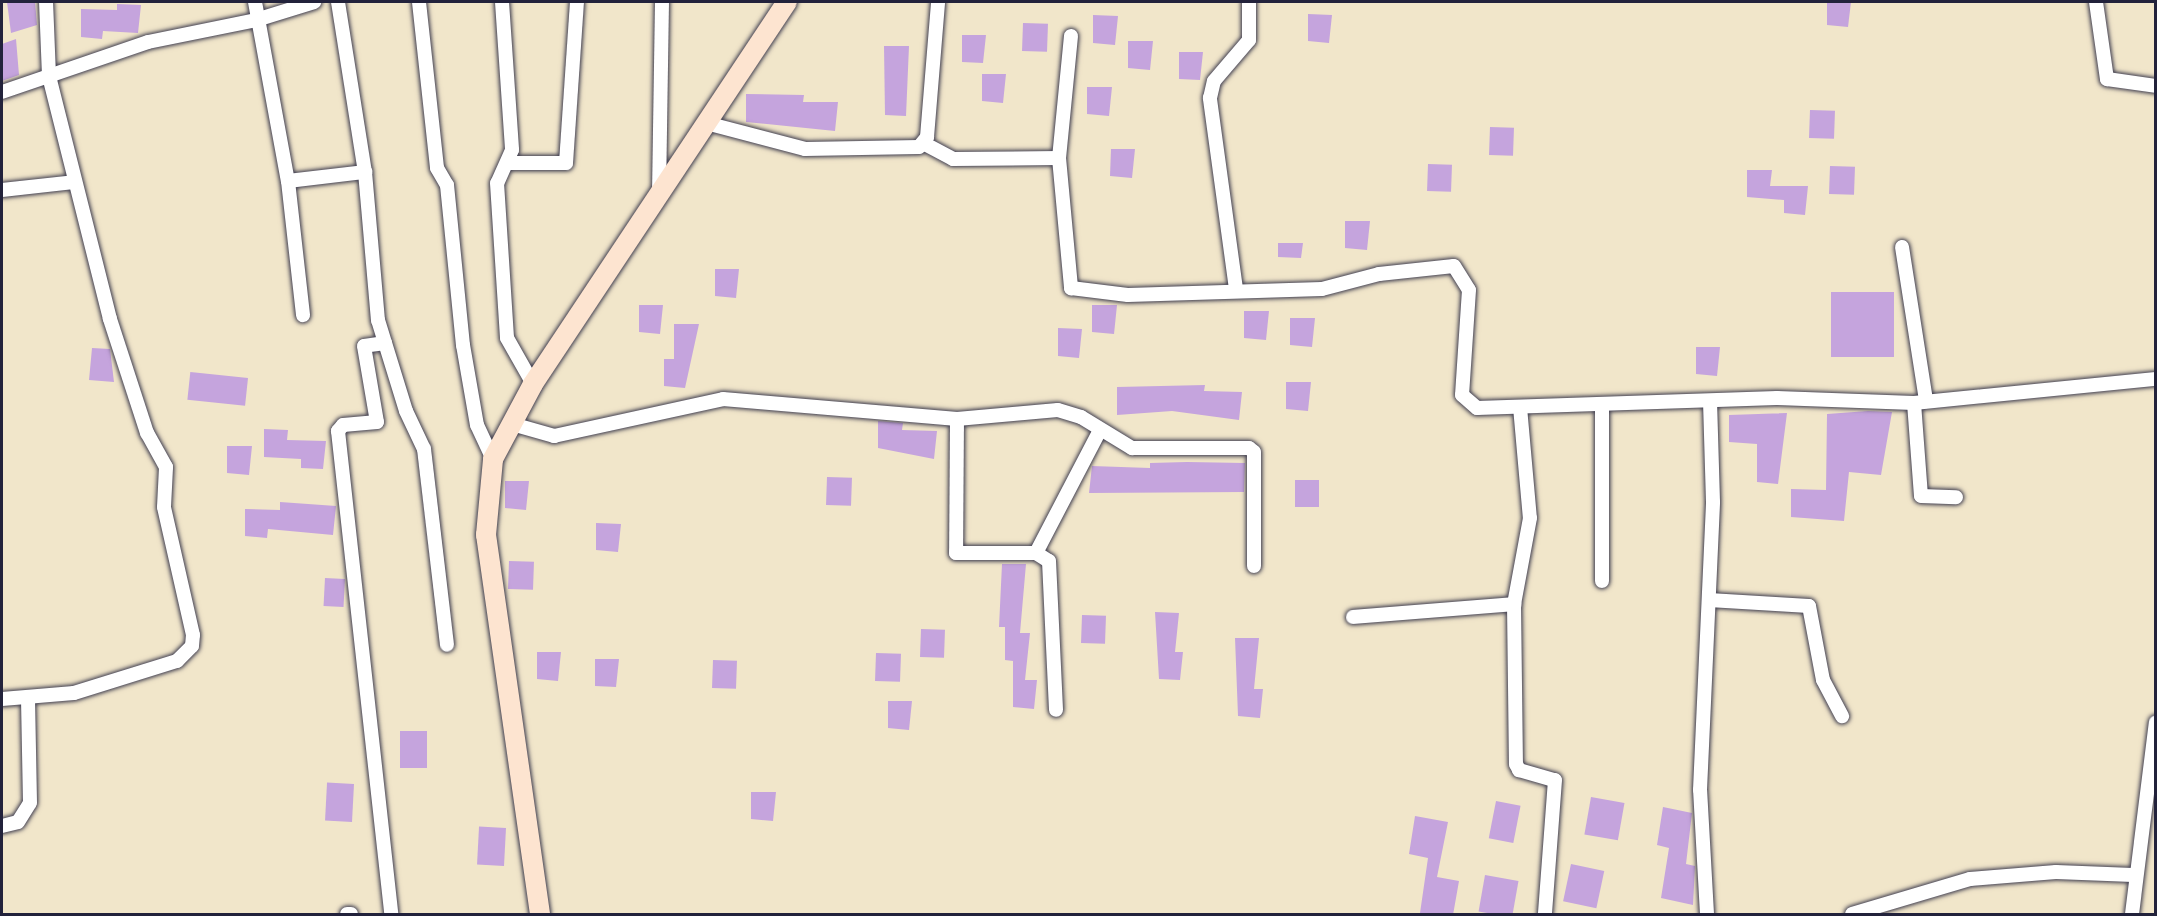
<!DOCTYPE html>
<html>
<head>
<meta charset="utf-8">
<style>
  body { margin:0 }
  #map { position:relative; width:2157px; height:916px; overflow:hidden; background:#f1e6ca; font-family:Caveat,sans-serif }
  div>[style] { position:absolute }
  .building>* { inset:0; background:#c5a4dd; transform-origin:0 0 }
  .roads { filter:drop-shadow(0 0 2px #413f50) drop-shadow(0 0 2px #413f50) }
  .street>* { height:14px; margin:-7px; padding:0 7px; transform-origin:7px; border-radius:7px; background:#fff }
  .secondary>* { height:20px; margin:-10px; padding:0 10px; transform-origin:10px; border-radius:10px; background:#fde4d0 }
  span { translate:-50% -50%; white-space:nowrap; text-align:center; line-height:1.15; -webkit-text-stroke:6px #fbf7ec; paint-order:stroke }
  .frame { position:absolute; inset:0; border:3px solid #22223b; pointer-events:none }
</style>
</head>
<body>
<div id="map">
  <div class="building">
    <i style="clip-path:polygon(7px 2px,35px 2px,37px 25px,11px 33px)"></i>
    <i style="clip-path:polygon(1827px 2px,1851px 2px,1848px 27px,1827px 25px)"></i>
    <i style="clip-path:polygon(117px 4px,141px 5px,138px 33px,103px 31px,102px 39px,81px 37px,81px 9px,117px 10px)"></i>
    <i style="clip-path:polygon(1308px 14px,1332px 15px,1329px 43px,1308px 41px)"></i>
    <i style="clip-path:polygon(1093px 15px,1118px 16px,1115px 45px,1093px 43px)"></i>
    <i style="left:1023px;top:23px;width:25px;height:28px;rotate:2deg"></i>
    <i style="clip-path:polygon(962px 35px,986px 35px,983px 63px,962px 62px)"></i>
    <i style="clip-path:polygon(16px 39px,19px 75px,2px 81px,2px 44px)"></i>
    <i style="clip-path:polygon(1128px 41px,1153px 41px,1150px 70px,1128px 68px)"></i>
    <i style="clip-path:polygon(884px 46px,909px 46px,906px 116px,885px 115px)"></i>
    <i style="clip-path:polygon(1179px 52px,1203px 52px,1200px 80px,1179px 79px)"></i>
    <i style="clip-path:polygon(982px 74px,1006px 74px,1003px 103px,982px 101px)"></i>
    <i style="clip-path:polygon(1087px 87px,1112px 87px,1109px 116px,1087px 114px)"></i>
    <i style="clip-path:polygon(746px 94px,804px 95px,803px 102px,838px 102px,835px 131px,746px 122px)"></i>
    <i style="left:1810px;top:110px;width:25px;height:28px;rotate:2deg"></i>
    <i style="left:1490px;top:127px;width:24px;height:28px;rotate:2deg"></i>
    <i style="clip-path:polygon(1111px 149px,1135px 149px,1132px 178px,1110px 176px)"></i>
    <i style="left:1428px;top:164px;width:24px;height:27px;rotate:2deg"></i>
    <i style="left:1830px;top:166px;width:25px;height:28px;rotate:2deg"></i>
    <i style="clip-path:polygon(1747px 170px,1772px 170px,1770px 186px,1808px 186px,1805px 215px,1784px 213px,1784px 200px,1747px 197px)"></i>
    <i style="clip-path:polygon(1345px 221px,1370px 221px,1367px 250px,1345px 248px)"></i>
    <i style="clip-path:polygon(1278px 243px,1303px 243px,1301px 258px,1278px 257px)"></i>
    <i style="clip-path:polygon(715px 269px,739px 269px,736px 298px,715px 296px)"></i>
    <i style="left:1831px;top:292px;width:63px;height:65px"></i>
    <i style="clip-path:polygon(639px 305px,663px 305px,660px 334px,639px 332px)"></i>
    <i style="clip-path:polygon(1092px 305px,1117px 305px,1114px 334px,1092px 332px)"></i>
    <i style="clip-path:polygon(1244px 311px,1269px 311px,1266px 340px,1244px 338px)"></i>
    <i style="clip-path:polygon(1290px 318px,1315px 318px,1312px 347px,1290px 345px)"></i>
    <i style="clip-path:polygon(674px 324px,699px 324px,685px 388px,664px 386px,664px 359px,674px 359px)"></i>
    <i style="clip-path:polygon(1058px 328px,1082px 329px,1079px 358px,1058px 356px)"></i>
    <i style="clip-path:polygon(1696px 347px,1720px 347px,1717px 376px,1696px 374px)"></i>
    <i style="clip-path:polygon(92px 348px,110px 349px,114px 382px,89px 380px)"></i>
    <i style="left:248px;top:378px;width:28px;height:58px;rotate:96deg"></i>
    <i style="clip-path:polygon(1286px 382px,1311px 382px,1308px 411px,1286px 409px)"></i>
    <i style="clip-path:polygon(1205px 385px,1204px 391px,1242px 392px,1239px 420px,1172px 411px,1117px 415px,1117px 387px)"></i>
    <i style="clip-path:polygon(1868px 411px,1892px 412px,1881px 475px,1849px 472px,1844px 521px,1791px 517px,1791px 489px,1826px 490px,1827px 414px)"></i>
    <i style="clip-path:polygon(1787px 413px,1778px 484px,1757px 482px,1757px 444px,1729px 442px,1729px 415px)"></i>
    <i style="clip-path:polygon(878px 421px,903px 423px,902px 430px,937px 431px,934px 459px,878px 448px)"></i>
    <i style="clip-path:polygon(264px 429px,288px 430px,287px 440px,326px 441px,323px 469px,301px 468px,301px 459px,264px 457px)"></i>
    <i style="clip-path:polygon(227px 446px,252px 446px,249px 475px,227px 473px)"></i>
    <i style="clip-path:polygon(1187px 462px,1245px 463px,1244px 492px,1089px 493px,1092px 466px,1150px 468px,1150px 463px)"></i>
    <i style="left:827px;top:477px;width:25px;height:28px;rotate:2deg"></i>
    <i style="left:1295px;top:480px;width:24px;height:27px"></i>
    <i style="clip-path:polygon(505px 481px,529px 481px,526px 510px,505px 508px)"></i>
    <i style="clip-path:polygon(280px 502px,336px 506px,333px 535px,268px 529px,267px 538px,245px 536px,245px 509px,280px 510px)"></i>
    <i style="clip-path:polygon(596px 523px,621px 524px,618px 552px,596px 550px)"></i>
    <i style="left:509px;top:561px;width:25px;height:28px;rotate:2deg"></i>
    <i style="clip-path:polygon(1002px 564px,1026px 564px,1020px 633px,1030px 633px,1025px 680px,1037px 680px,1034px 709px,1013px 707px,1013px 661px,1005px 660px,1005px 627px,999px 627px)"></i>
    <i style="left:325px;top:578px;width:20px;height:28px;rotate:3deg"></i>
    <i style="clip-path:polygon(1155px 612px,1179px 613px,1175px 652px,1183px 652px,1180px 680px,1159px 679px)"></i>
    <i style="left:1082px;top:615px;width:24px;height:28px;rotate:2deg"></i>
    <i style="left:921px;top:629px;width:24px;height:28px;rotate:2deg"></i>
    <i style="clip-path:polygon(1235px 638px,1259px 638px,1254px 689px,1263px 689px,1260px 718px,1238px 716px)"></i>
    <i style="clip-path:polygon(537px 652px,561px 652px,558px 681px,537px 679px)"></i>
    <i style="left:876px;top:653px;width:25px;height:28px;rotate:2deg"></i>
    <i style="clip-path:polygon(595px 659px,619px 659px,616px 687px,595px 686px)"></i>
    <i style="left:713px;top:660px;width:24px;height:28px;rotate:2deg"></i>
    <i style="clip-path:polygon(888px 701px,912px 701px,909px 730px,888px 728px)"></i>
    <i style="left:400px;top:731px;width:27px;height:37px"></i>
    <i style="left:354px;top:784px;width:38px;height:27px;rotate:93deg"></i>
    <i style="clip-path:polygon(751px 792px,776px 792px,773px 821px,751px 819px)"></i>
    <i style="left:1591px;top:797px;width:34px;height:38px;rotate:10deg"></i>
    <i style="left:1496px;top:801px;width:25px;height:38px;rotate:11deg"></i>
    <i style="clip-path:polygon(1663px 807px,1692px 813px,1686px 864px,1695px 866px,1693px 905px,1661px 898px,1669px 848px,1657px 845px)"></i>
    <i style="clip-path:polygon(1415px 816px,1448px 822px,1437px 877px,1459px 881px,1453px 915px,1420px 913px,1428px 858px,1409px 854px)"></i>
    <i style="left:506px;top:828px;width:38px;height:27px;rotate:93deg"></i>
    <i style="left:1571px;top:864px;width:34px;height:38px;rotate:12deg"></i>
    <i style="left:1485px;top:875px;width:34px;height:37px;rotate:10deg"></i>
  </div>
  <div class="roads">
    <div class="street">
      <i style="left:255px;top:2px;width:182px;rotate:79.6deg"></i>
      <i style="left:288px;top:181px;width:135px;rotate:83.6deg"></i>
      <i style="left:338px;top:2px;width:172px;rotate:81deg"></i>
      <i style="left:365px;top:172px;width:149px;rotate:85deg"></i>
      <i style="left:378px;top:320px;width:95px;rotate:72.9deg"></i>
      <i style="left:406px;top:411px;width:42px;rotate:64.7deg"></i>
      <i style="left:424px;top:449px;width:197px;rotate:83.3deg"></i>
      <i style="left:419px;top:2px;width:167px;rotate:83.8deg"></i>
      <i style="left:437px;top:168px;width:20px;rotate:60deg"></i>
      <i style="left:447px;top:185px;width:161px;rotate:84.3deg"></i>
      <i style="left:463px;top:345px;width:81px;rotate:80.1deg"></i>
      <i style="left:477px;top:425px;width:38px;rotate:65deg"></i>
      <i style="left:502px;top:2px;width:148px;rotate:86.1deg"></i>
      <i style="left:512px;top:150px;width:36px;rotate:114deg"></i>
      <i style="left:497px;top:183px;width:155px;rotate:86.3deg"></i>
      <i style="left:507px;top:338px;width:53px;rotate:60.5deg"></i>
      <i style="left:2096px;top:2px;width:78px;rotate:81.9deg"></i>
      <i style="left:2107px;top:79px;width:49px;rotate:8.1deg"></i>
      <i style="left:1071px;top:36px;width:123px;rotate:95.6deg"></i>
      <i style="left:1059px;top:158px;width:131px;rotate:84.7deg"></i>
      <i style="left:1071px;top:288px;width:57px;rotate:7deg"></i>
      <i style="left:1128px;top:295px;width:194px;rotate:-1.8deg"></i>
      <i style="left:1322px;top:289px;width:59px;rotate:-14.7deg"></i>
      <i style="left:1379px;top:274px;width:75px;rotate:-6.1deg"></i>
      <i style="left:1454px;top:266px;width:28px;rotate:58deg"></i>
      <i style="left:1469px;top:290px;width:105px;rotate:93.8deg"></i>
      <i style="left:1462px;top:395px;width:20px;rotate:41deg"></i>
      <i style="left:1477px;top:408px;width:300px;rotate:-1.9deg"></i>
      <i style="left:1777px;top:398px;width:137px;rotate:2.1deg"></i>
      <i style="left:1914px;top:403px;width:243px;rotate:-5.7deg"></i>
      <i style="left:2px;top:92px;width:154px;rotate:-18.9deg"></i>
      <i style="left:148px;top:42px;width:110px;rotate:-11.5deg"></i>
      <i style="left:256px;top:20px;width:61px;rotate:-17.2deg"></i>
      <i style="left:706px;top:123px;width:102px;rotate:14.7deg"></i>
      <i style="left:805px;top:149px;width:114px;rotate:-1deg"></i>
      <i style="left:919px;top:147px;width:13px;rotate:-51deg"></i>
      <i style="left:927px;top:137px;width:135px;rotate:-85.3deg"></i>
      <i style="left:925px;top:144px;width:32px;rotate:28deg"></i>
      <i style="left:953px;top:159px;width:106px;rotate:-0.5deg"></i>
      <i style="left:510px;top:163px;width:56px"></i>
      <i style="left:566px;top:163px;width:161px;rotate:-86.1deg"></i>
      <i style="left:288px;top:181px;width:78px;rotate:-6.7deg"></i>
      <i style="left:2px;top:190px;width:72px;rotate:-6.3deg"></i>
      <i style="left:659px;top:193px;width:191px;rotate:-89.1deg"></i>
      <i style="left:1902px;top:247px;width:156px;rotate:81.1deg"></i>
      <i style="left:1236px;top:289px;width:193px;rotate:-97.8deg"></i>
      <i style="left:1210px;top:98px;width:17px;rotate:-77deg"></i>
      <i style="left:1214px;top:81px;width:54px;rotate:-49.5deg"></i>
      <i style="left:1249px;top:40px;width:38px;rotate:-90deg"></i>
      <i style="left:385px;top:343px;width:21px;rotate:172deg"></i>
      <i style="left:364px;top:346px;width:77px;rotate:80.3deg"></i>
      <i style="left:377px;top:422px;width:34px;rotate:175deg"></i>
      <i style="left:343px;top:425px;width:8px;rotate:130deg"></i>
      <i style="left:338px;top:431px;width:486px;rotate:83.7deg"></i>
      <i style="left:1914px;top:403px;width:93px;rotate:85.7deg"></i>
      <i style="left:1921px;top:496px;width:35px;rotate:2deg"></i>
      <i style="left:1520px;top:407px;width:111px;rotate:84.9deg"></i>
      <i style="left:1530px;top:518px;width:87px;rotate:100.5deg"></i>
      <i style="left:1514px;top:604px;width:160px;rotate:89.3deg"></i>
      <i style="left:1516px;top:764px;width:7px;rotate:63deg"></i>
      <i style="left:1519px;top:770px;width:37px;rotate:16deg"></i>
      <i style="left:1555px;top:780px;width:134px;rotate:94.3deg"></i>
      <i style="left:1602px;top:407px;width:174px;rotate:90deg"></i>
      <i style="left:957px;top:419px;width:101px;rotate:-5.1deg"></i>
      <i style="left:1058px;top:410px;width:24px;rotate:17deg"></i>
      <i style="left:1081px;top:417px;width:60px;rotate:31.3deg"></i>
      <i style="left:1132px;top:448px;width:117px"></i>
      <i style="left:1249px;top:448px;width:6px;rotate:39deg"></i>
      <i style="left:1254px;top:452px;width:114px;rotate:90deg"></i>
      <i style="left:512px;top:424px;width:44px;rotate:15.9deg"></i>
      <i style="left:554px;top:436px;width:173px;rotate:-12.3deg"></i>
      <i style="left:723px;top:399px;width:235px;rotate:4.9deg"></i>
      <i style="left:957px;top:419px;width:134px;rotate:90.4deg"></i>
      <i style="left:956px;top:553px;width:80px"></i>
      <i style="left:1036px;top:553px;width:15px;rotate:32deg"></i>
      <i style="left:1049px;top:561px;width:149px;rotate:87.3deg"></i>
      <i style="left:1036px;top:553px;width:139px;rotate:-62.5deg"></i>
      <i style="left:1709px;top:600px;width:100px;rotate:3.4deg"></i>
      <i style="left:1809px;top:606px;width:75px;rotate:79.3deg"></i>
      <i style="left:1823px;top:680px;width:41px;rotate:62.2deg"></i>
      <i style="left:1353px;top:617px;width:162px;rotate:-4.6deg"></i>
      <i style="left:2px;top:699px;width:72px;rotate:-4.8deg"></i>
      <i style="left:74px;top:693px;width:108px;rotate:-17.3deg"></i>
      <i style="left:177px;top:661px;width:21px;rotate:-45deg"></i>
      <i style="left:192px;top:646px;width:11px;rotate:-85deg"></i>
      <i style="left:193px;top:635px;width:131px;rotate:-102.8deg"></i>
      <i style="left:164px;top:507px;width:40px;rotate:-87.1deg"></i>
      <i style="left:166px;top:467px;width:39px;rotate:-119deg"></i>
      <i style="left:147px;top:433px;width:120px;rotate:-108deg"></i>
      <i style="left:110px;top:319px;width:251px;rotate:-104.1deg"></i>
      <i style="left:49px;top:76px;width:74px;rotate:-92.3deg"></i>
      <i style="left:2px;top:826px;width:16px;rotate:-14deg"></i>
      <i style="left:18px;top:822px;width:22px;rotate:-58deg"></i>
      <i style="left:30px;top:803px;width:105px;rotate:-91.1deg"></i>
      <i style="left:347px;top:914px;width:4px"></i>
      <i style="left:1707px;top:914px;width:124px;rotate:-93.2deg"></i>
      <i style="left:1700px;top:790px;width:288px;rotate:-87.4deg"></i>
      <i style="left:1713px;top:502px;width:99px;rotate:-91.7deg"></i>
      <i style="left:1852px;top:914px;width:123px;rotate:-16.5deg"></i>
      <i style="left:1970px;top:879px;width:86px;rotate:-4.7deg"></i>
      <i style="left:2056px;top:872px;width:77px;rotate:2.2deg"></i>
      <i style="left:2132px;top:914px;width:193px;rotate:-82.9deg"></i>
    </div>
    <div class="secondary">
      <i style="left:540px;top:914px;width:383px;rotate:-98.1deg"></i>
      <i style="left:486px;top:535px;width:76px;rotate:-84.7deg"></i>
      <i style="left:493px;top:459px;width:85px;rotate:-61.9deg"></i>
      <i style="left:533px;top:384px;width:459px;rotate:-56.4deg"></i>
    </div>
  </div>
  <div class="frame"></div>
</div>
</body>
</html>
